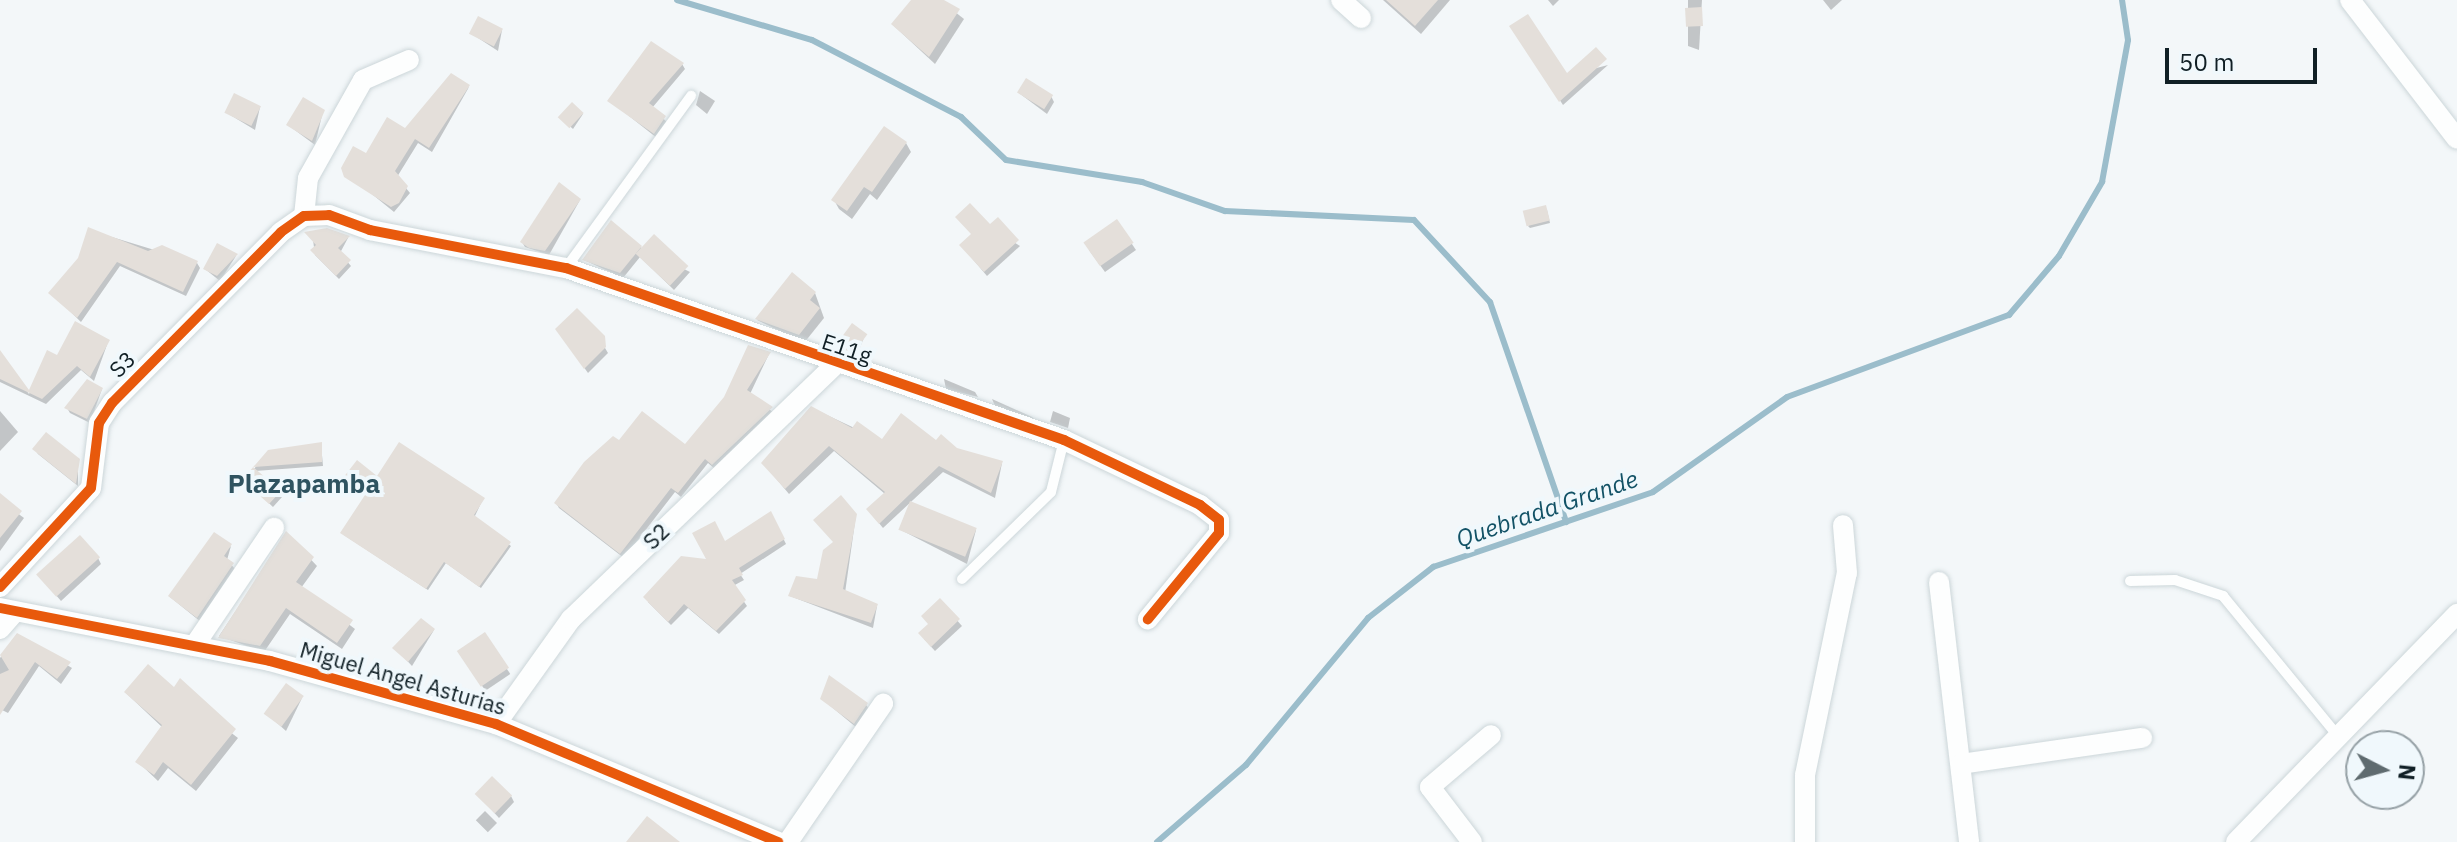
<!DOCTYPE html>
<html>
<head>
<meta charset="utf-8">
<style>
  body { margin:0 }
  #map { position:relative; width:2457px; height:842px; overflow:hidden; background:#f3f7f9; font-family:"IBM Plex Sans",sans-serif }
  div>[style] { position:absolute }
  .shadow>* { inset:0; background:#0003; transform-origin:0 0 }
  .stream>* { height:6px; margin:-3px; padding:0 3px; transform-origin:3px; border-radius:3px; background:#9bbdcb }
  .building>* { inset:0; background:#e4dfda; transform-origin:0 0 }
  .roads { filter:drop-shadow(0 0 2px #ccd6d9) drop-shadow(0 0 2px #ccd6d9) }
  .service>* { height:10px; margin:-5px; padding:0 5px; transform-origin:5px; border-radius:5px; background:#fdfefe }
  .minor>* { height:20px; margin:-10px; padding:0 10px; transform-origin:10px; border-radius:10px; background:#fdfefe }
  .cycleway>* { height:10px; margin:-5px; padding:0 5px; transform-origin:5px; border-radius:5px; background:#e8590c }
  span { translate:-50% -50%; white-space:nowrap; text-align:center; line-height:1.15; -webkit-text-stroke:8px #f0f8fc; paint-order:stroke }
  .street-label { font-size:22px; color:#101f25 }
  .water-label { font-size:24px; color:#125266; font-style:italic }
  .quarter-label { font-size:26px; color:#2f5360; font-weight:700 }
  .north { position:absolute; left:2345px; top:730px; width:80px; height:80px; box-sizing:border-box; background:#f0f8fc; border:2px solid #96a1a6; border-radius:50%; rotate:96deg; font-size:22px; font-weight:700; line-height:32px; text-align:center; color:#101f25 }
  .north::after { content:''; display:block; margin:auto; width:28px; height:36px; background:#5f6b6f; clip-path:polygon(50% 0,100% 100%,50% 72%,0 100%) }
  .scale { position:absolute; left:2165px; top:48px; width:152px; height:36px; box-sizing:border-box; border:4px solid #101f25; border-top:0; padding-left:10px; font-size:24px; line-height:28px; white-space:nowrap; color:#101f25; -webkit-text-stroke:6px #f0f8fc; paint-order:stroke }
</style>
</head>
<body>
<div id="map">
  <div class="shadow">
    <i style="clip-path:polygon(913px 0,940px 0,964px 19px,935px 64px,893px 25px)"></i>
    <i style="clip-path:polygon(1383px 0,1450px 0,1421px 34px)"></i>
    <i style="clip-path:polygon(1548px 0,1559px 0,1553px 6px)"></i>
    <i style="clip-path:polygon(1688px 0,1702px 0,1699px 50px,1688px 46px)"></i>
    <i style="clip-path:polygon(1823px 0,1842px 0,1831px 10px)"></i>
    <i style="clip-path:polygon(1512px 27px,1566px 76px,1608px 65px,1563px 105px)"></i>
    <i style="clip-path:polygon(502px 30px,498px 51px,472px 34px)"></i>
    <i style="clip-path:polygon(682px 64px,685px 69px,652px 108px,668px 123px,657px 138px,610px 101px)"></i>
    <i style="clip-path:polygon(469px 87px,432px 152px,418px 143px,397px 177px,410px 193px,394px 212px,346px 173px)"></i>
    <i style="clip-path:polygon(700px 91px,715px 101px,707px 114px,696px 105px)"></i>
    <i style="clip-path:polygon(1019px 93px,1051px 96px,1054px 102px,1047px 114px)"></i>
    <i style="clip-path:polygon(260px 107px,255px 130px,227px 113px)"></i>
    <i style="clip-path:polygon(323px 111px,315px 145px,288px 125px)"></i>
    <i style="clip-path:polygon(583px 114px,573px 129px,562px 119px)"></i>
    <i style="clip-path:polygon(906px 143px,911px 152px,877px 200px,870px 194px,852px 219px,839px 209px,834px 200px)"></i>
    <i style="clip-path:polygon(580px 200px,549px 255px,525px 247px,522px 242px)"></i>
    <i style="clip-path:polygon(1547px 210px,1550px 223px,1530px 228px,1528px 226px)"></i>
    <i style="clip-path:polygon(1117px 222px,1136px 250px,1105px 272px,1089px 250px)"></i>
    <i style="clip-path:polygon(990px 227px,1020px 246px,987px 276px,965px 250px)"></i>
    <i style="clip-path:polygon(89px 230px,197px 263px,200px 268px,186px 296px,120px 266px,81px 322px,51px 293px,80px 259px)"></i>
    <i style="clip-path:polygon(312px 232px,348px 238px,340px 253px,351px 266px,339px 279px,315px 255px)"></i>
    <i style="clip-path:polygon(640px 247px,690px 272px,674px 290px,640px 257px,623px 278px,584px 260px)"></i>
    <i style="clip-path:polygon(236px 256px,220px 281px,205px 269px)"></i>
    <i style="clip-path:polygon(815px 293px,824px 318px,804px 343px,757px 320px)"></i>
    <i style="clip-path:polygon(561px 335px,605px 348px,608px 353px,588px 373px)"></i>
    <i style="clip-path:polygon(865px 335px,856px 358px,838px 344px)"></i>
    <i style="clip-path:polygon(108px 342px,94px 381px,81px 370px,46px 404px,0 382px,0 353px,29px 394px,48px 353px,58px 357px)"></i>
    <i style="clip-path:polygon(769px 354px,750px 394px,774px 413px,716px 470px,708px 463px,681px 497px,675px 492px,624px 558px,559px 508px,556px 503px,620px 443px,685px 447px)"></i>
    <i style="clip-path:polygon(944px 379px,975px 392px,978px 397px,946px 389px)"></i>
    <i style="clip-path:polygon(102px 389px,90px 423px,70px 413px,67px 408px)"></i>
    <i style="clip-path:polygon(992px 399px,1032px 417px,1034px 419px,995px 406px)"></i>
    <i style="clip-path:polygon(812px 408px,882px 441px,937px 443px,1002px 463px,995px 498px,943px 472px,883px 528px,868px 510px,885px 494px,834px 451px,789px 494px,763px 463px)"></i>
    <i style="clip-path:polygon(0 411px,18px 432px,0 451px)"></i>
    <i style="clip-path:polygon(1053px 411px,1070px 418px,1068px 428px,1050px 422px)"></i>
    <i style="clip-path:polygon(321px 444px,323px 466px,255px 471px,282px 497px,273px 507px,244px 480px,269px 452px)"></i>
    <i style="clip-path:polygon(35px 449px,78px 460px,78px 486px,38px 454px)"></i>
    <i style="clip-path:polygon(377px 479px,483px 499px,474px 518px,511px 546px,481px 588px,446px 563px,428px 590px,344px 535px)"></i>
    <i style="clip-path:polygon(0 500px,24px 518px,0 551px)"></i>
    <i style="clip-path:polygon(771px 514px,786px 544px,740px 574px,744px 580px,733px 586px,747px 606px,719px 634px,688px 608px,671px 625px,648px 602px)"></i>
    <i style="clip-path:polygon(856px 515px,845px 593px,877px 606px,873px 628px,790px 596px,819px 582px)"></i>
    <i style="clip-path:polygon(976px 530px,967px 564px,903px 531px)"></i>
    <i style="clip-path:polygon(287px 534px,317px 566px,301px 588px,355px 629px,342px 649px,290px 614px,264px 652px,219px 636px)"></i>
    <i style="clip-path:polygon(231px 546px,227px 560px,236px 570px,201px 622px,170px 597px)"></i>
    <i style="clip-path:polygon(98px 558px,101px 564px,61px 601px,43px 580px)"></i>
    <i style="clip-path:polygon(940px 601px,962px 626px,935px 651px,924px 639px)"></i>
    <i style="clip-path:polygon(434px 630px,412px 666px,395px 648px)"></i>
    <i style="clip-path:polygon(17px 635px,72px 668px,61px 684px,39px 666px,8px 713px,0 709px,0 658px)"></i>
    <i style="left:484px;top:635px;width:47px;height:30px;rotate:56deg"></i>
    <i style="clip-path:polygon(174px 689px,238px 738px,196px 791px,168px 768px,158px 781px,138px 762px,163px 728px,126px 693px)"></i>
    <i style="clip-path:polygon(302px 698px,286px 731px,267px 714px)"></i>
    <i style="clip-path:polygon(822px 699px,866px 705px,870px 710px,857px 728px)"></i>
    <i style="clip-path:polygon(477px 794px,511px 796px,514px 802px,499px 818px)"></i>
    <i style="left:485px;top:811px;width:17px;height:13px;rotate:45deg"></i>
  </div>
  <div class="stream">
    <i style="left:677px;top:0;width:141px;rotate:16.5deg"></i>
    <i style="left:812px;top:40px;width:168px;rotate:27.3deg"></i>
    <i style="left:961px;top:117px;width:62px;rotate:43.7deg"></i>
    <i style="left:1006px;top:160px;width:138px;rotate:9.2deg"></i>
    <i style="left:1142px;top:182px;width:88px;rotate:19.3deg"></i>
    <i style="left:1225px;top:211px;width:189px;rotate:2.7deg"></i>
    <i style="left:1414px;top:220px;width:112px;rotate:47.2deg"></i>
    <i style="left:1490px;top:302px;width:233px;rotate:70.9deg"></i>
    <i style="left:1157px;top:842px;width:118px;rotate:-40.9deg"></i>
    <i style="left:1246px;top:765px;width:191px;rotate:-50.3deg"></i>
    <i style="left:1368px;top:618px;width:83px;rotate:-38.1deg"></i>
    <i style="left:1433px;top:567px;width:232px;rotate:-18.8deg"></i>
    <i style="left:1653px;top:492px;width:164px;rotate:-35.3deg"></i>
    <i style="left:1787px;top:397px;width:237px;rotate:-20.3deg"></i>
    <i style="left:2009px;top:315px;width:77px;rotate:-49.7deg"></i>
    <i style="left:2059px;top:256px;width:86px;rotate:-59.8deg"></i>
    <i style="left:2102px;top:182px;width:144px;rotate:-79.6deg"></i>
    <i style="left:2128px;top:40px;width:40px;rotate:-98.5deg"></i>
  </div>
  <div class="building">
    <i style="clip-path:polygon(911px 0,944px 0,960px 9px,929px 57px,891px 24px)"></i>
    <i style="clip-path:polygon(1386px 0,1438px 0,1415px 26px)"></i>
    <i style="left:1702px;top:7px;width:19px;height:17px;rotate:87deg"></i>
    <i style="clip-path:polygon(1528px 14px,1567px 73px,1596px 47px,1607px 59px,1559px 102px,1509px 26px)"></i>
    <i style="left:478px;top:16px;width:28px;height:20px;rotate:27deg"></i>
    <i style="clip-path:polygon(651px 41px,684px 63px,649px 103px,666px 116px,654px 134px,607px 101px)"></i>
    <i style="clip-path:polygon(451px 73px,470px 85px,429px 148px,415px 139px,395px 171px,408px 186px,399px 203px,391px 207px,344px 177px,341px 168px,353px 146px,366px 153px,387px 117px,405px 128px)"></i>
    <i style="left:1026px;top:78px;width:32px;height:17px;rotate:32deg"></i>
    <i style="left:234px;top:93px;width:30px;height:22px;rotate:26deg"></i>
    <i style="clip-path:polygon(303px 97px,325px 110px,312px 141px,286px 125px)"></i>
    <i style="left:572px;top:102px;width:16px;height:21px;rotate:43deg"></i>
    <i style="clip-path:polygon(884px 126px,907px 142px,872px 192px,864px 187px,847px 211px,831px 200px)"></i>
    <i style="clip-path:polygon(559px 182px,581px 199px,545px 251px,529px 248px,520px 242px)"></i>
    <i style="clip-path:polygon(970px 203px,990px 224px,998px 217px,1019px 240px,984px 272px,959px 245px,971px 234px,955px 217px)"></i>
    <i style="left:1546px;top:205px;width:16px;height:24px;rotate:76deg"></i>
    <i style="left:1117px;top:219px;width:29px;height:41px;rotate:55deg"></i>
    <i style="clip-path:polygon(611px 220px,642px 246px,620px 273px,582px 260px)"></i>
    <i style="clip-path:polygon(88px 227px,148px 251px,162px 245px,198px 261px,183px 292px,117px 262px,77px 318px,48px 293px,78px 258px)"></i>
    <i style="clip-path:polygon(327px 228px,350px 236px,338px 248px,351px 260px,336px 276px,310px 250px,316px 245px,304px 232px)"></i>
    <i style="left:654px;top:234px;width:47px;height:27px;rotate:43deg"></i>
    <i style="clip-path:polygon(217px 243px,238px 254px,217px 276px,203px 269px)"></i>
    <i style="clip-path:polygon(792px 272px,816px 292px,810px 300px,820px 308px,799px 335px,755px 319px)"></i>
    <i style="clip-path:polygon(577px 308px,605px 336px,606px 347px,584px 369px,555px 329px)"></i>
    <i style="clip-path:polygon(75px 321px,110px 340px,90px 377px,77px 366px,42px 399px,0 379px,0 350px,29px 390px,47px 350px,57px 355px)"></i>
    <i style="left:852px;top:323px;width:19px;height:26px;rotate:36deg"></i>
    <i style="clip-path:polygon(748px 345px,771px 352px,747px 390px,773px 407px,712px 465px,705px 459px,678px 493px,671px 488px,620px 554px,554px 503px,584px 462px,613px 436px,619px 440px,642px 411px,685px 444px,724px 397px)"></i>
    <i style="clip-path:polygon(87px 379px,103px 388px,87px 419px,64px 408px)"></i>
    <i style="clip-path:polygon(811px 406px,852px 428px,857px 421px,882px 439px,901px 413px,936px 440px,941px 434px,957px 448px,1003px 461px,991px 493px,939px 466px,879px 524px,866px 509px,885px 492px,829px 446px,785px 489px,761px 463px)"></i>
    <i style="clip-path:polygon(46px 432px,80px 459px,76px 484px,32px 449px)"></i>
    <i style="clip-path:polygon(322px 442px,322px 462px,253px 467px,281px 491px,269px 504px,242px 480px,268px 450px)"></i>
    <i style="clip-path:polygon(399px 442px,485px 498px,474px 515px,511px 542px,479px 587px,444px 562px,426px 589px,340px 533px,365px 495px,343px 478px,357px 460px,377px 476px)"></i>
    <i style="clip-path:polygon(0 493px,22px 511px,0 538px)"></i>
    <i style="clip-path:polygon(841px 495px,857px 514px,843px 589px,878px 604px,871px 623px,788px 596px,796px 576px,817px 579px,823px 550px,833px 542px,813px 520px)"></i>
    <i style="left:910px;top:501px;width:72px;height:31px;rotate:22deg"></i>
    <i style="clip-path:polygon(771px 511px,785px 539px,739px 568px,743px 575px,732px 580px,746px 600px,716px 631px,684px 604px,668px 622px,643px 597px,681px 556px,706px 559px,692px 533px,715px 521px,725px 541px)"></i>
    <i style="clip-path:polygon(286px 531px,314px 557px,296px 582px,353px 620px,337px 643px,286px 608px,260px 646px,218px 638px)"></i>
    <i style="clip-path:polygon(214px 532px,232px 544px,224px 556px,234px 563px,197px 618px,168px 596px)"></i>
    <i style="left:80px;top:535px;width:30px;height:59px;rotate:48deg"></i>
    <i style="clip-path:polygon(940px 598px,960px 619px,931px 647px,918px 633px,928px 624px,921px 616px)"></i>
    <i style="clip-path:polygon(421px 618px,435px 629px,408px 662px,392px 648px)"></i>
    <i style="left:485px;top:632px;width:43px;height:34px;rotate:56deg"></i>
    <i style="clip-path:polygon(17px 633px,71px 662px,57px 679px,35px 662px,0 715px,0 674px,9px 670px,0 655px)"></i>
    <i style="clip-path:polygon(148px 664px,174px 687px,180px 678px,236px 729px,191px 785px,163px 762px,154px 775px,135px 762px,162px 725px,124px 692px)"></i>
    <i style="clip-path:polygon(829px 675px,868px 703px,854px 724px,820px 699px)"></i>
    <i style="left:286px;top:683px;width:22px;height:38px;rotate:36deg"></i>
    <i style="left:492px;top:776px;width:28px;height:25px;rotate:44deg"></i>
    <i style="clip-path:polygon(647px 816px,680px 842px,626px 842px)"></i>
  </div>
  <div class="roads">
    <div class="service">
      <i style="left:566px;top:268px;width:213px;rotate:-54deg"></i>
      <i style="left:962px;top:579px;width:124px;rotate:-44.3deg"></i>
      <i style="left:1051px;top:492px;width:54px;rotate:-76deg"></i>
      <i style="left:2130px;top:581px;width:45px;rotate:-1.3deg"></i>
      <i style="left:2175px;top:580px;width:51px;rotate:18.4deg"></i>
      <i style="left:2223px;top:596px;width:181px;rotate:50.6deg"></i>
    </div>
    <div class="minor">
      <i style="left:1341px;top:0;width:27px;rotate:42deg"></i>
      <i style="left:2350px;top:0;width:175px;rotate:52.4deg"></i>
      <i style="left:304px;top:216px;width:38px;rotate:-84deg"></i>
      <i style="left:308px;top:178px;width:112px;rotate:-60.7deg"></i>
      <i style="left:363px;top:80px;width:50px;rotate:-23.5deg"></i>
      <i style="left:1939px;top:582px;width:262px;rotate:83.4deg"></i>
      <i style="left:0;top:587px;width:134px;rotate:-47.4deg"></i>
      <i style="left:91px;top:488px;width:65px;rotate:-83deg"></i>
      <i style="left:99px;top:423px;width:24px;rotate:-57deg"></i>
      <i style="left:112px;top:403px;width:240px;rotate:-45.3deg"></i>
      <i style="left:281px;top:232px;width:28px;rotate:-35deg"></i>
      <i style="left:304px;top:216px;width:25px;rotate:-2deg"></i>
      <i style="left:329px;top:215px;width:44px;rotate:20.1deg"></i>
      <i style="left:370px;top:230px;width:200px;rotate:11deg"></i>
      <i style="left:566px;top:268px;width:527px;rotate:19.05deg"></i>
      <i style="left:1064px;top:440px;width:151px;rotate:25.5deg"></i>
      <i style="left:1200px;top:505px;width:24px;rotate:38deg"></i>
      <i style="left:1219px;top:520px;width:13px;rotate:90deg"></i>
      <i style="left:1219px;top:533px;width:112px;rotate:129.5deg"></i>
      <i style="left:0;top:608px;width:275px;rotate:11.1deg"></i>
      <i style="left:270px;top:661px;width:235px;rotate:15.6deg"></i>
      <i style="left:496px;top:724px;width:306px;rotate:22.7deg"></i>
      <i style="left:0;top:629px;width:23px;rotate:-49deg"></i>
      <i style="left:194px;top:646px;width:143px;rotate:-55.9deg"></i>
      <i style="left:496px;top:724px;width:129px;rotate:-54.5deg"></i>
      <i style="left:571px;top:619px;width:366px;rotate:-43.9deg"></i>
      <i style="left:1961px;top:764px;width:183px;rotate:-8.2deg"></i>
      <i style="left:788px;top:842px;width:168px;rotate:-55.5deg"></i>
      <i style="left:1472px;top:842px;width:69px;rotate:-127.4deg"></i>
      <i style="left:1430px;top:787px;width:80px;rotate:-40.4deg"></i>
      <i style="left:1805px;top:842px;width:67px;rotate:-90deg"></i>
      <i style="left:1805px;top:775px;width:206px;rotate:-78.3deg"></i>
      <i style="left:1847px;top:573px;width:48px;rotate:-94.8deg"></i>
      <i style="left:2236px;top:842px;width:318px;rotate:-45.9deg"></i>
    </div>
  </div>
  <div class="cycleway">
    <i style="left:0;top:587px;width:134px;rotate:-47.4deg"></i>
    <i style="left:91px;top:488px;width:65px;rotate:-83deg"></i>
    <i style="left:99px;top:423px;width:24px;rotate:-57deg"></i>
    <i style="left:112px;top:403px;width:240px;rotate:-45.3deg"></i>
    <i style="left:281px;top:232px;width:28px;rotate:-35deg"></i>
    <i style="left:304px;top:216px;width:25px;rotate:-2deg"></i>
    <i style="left:329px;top:215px;width:44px;rotate:20.1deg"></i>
    <i style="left:370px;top:230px;width:200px;rotate:11deg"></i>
    <i style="left:566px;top:268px;width:527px;rotate:19.05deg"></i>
    <i style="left:1064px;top:440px;width:151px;rotate:25.5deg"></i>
    <i style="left:1200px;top:505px;width:24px;rotate:38deg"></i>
    <i style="left:1219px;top:520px;width:13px;rotate:90deg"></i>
    <i style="left:1219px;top:533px;width:112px;rotate:129.5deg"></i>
    <i style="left:0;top:608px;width:275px;rotate:11.1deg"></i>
    <i style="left:270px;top:661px;width:235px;rotate:15.6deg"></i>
    <i style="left:496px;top:724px;width:306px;rotate:22.7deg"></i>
  </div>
  <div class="street-label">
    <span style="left:847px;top:348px;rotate:18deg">E11g</span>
    <span style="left:122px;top:364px;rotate:-45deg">S3</span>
    <span style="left:656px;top:536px;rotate:-44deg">S2</span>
    <span style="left:403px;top:678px;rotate:16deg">Miguel Angel Asturias</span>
  </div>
  <div class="water-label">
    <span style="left:1547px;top:509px;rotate:-19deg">Quebrada Grande</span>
  </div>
  <div class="quarter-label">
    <span style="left:304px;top:484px">Plazapamba</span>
  </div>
  <div class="north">N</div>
  <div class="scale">50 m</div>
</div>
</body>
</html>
